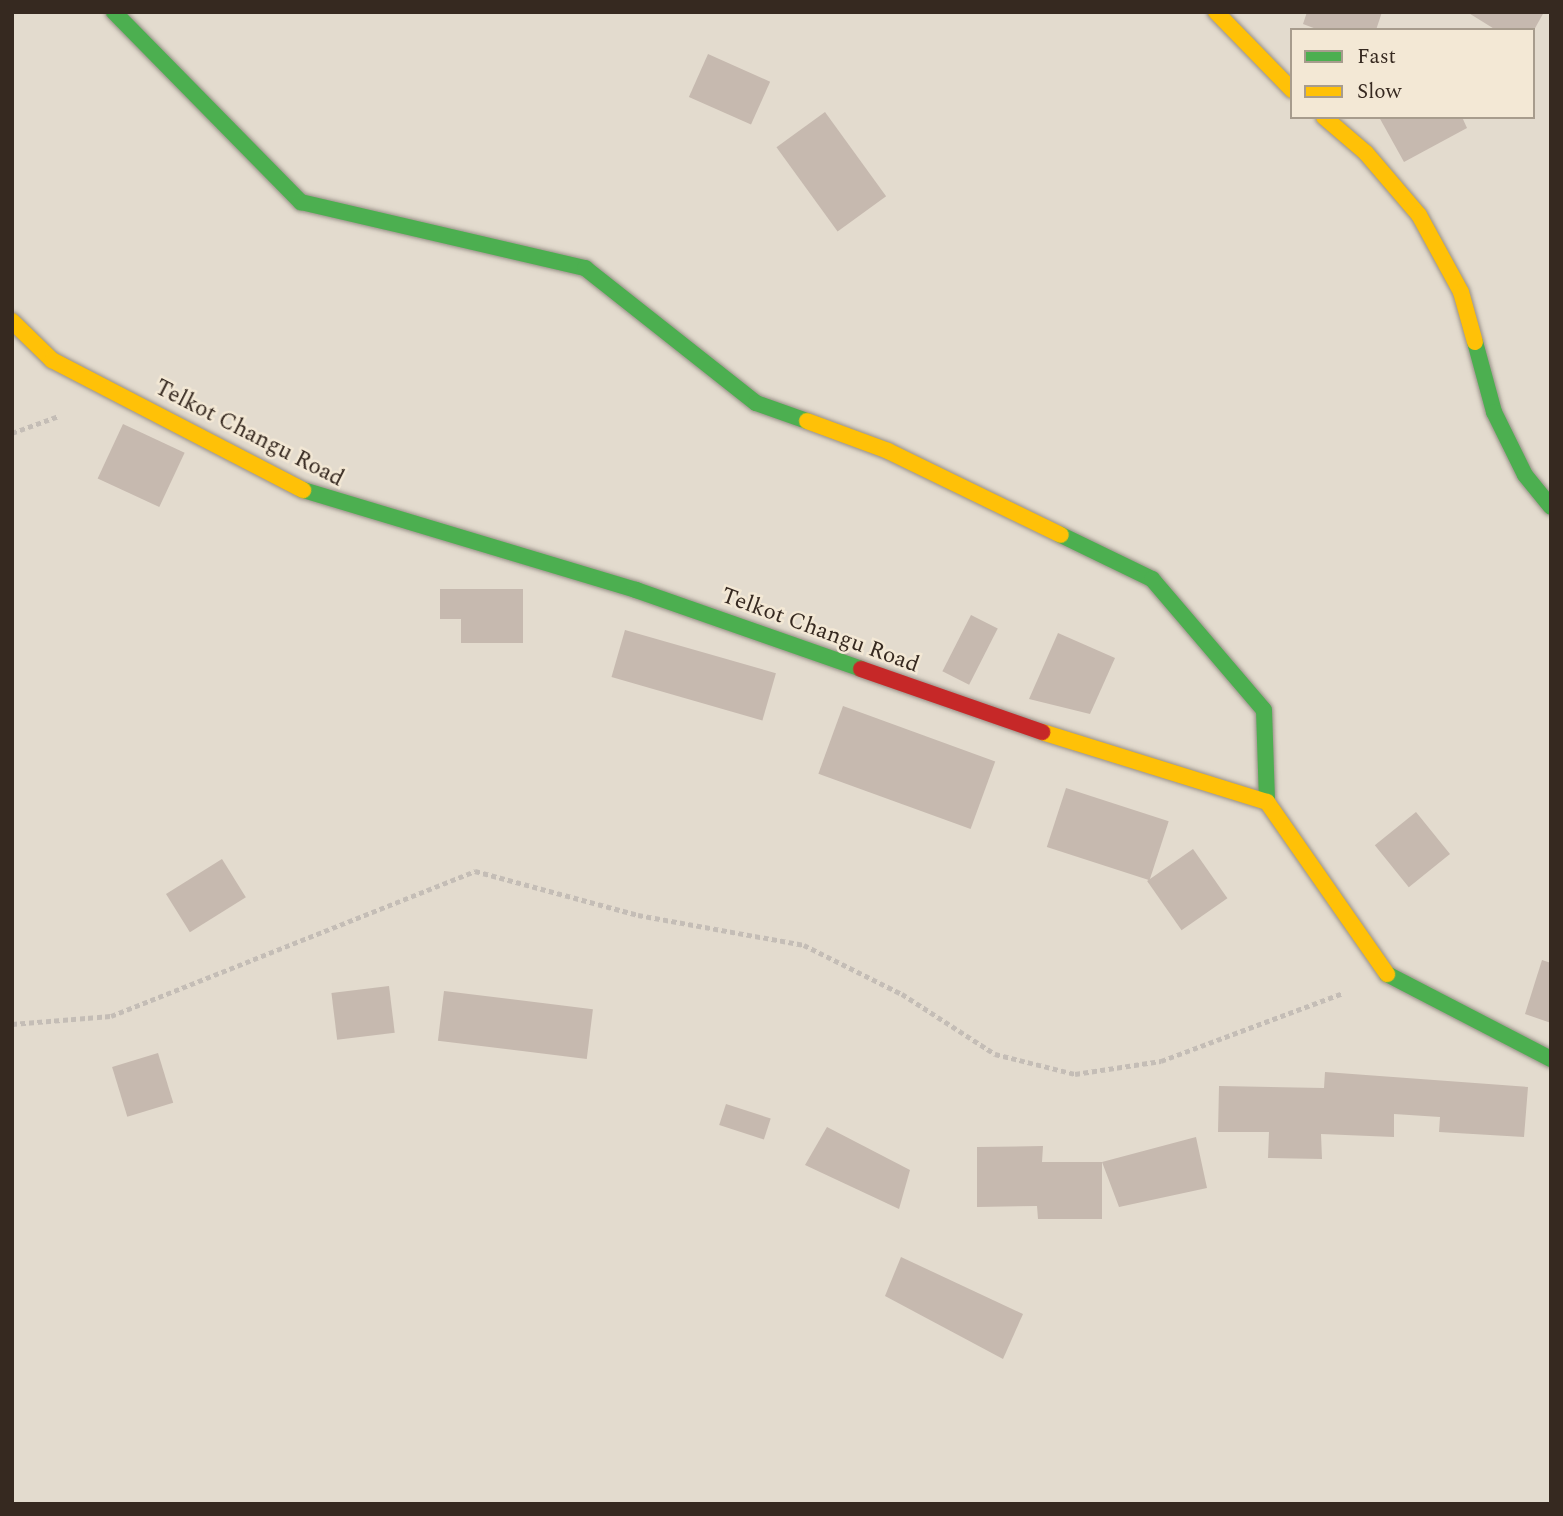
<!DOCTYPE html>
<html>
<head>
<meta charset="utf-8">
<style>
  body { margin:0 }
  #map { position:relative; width:1563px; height:1516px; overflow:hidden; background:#e3dbce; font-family:Spectral,serif }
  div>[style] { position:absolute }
  .building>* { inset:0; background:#c6b9af; transform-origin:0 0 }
  .path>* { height:4.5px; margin-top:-2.25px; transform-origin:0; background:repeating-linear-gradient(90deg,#c4bdb6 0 5px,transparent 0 8.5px) }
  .roads { filter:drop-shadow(0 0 2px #989087) drop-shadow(0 0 2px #989087) }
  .fast>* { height:16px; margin:-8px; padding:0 8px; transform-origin:8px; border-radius:8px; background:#4caf50 }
  .slow>* { height:16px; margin:-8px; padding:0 8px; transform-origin:8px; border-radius:8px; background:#ffc107 }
  .jam>* { height:16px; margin:-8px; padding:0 8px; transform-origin:8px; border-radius:8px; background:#c62828 }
  span { translate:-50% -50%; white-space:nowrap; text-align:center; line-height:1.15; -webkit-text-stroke:5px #f3e8d5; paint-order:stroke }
  .street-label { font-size:23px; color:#362920 }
  .frame { position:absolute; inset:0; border:14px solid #362920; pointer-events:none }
  .legend { position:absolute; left:1290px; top:28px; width:245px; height:91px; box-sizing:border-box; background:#f3e8d5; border:2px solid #a79c8d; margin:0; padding:9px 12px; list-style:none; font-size:21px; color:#362920 }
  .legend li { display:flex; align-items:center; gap:14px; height:35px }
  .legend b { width:35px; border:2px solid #a79c8d }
</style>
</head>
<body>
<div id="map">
  <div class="building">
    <i style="clip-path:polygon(1307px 12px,1382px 12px,1376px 30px,1319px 30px,1303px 24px)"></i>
    <i style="clip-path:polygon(1467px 12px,1544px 12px,1534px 30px,1496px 30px)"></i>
    <i style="left:708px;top:54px;width:68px;height:47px;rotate:24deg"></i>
    <i style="left:825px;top:112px;width:104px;height:60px;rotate:54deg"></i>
    <i style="clip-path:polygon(1379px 117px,1462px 117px,1467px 128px,1404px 162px)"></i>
    <i style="left:123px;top:424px;width:68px;height:60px;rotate:25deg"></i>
    <i style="clip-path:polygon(440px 589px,523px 589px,523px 643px,461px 643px,461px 619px,440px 619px)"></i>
    <i style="left:971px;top:615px;width:30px;height:63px;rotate:27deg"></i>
    <i style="left:625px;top:630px;width:157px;height:49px;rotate:16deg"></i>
    <i style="clip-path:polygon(1058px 633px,1115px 658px,1090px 714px,1029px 699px)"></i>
    <i style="left:843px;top:706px;width:162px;height:72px;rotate:20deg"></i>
    <i style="left:1066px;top:788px;width:108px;height:62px;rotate:18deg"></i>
    <i style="left:1416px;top:812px;width:54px;height:53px;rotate:51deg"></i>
    <i style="left:1193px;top:849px;width:60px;height:56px;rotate:55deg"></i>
    <i style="left:222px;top:859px;width:45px;height:66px;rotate:58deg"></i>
    <i style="clip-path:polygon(1542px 960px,1551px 963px,1551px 1023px,1525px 1014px)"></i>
    <i style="left:389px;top:986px;width:47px;height:58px;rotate:83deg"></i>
    <i style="left:444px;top:991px;width:150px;height:50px;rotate:7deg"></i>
    <i style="left:158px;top:1053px;width:52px;height:48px;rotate:73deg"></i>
    <i style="clip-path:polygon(1325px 1072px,1528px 1087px,1524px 1137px,1439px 1132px,1440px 1117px,1394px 1114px,1394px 1137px,1321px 1134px,1322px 1159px,1268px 1158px,1269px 1132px,1218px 1132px,1219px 1086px,1324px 1088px)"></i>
    <i style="left:726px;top:1104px;width:47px;height:22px;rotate:18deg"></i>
    <i style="clip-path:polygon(827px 1127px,910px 1170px,899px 1209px,805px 1165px)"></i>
    <i style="clip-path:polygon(1196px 1137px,1207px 1188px,1119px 1207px,1102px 1162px,1102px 1219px,1038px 1219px,1037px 1206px,977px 1207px,977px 1147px,1043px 1146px,1042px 1162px,1102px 1162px)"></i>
    <i style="clip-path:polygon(901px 1257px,1023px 1314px,1003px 1359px,885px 1296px)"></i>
  </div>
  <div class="path">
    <i style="left:12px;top:433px;width:50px;rotate:-19.9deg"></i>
    <i style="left:12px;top:1024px;width:99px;rotate:-4.6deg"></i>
    <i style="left:111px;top:1016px;width:392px;rotate:-21.7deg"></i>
    <i style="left:475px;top:871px;width:169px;rotate:15.1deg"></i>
    <i style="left:638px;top:915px;width:169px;rotate:10.2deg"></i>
    <i style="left:804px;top:945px;width:110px;rotate:26.6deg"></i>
    <i style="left:902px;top:994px;width:111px;rotate:32.8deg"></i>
    <i style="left:995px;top:1054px;width:82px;rotate:14deg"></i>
    <i style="left:1075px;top:1074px;width:87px;rotate:-8.6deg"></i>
    <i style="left:1161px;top:1061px;width:194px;rotate:-20.5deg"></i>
  </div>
  <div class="roads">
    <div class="fast">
      <i style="left:114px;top:12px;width:267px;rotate:45.5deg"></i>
      <i style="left:301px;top:202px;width:292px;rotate:13.1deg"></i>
      <i style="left:585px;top:268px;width:218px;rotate:38.3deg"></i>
      <i style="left:756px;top:403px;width:54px;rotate:19.4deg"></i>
      <i style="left:1475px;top:342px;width:73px;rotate:74.8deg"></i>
      <i style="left:1494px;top:412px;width:70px;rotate:63.8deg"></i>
      <i style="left:1525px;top:475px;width:41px;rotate:50.9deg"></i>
      <i style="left:303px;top:490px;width:348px;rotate:16.7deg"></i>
      <i style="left:636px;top:590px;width:238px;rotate:19.3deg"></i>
      <i style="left:1061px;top:535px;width:101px;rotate:25.8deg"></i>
      <i style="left:1152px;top:579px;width:172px;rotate:49.5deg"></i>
      <i style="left:1264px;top:710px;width:92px;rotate:88.1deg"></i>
      <i style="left:1387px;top:974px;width:185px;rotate:27.4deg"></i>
    </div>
    <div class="slow">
      <i style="left:1216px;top:12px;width:109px;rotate:45.7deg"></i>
      <i style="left:1324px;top:117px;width:55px;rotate:40.6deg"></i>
      <i style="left:1366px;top:153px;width:82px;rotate:49.5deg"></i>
      <i style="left:1419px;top:215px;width:88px;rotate:61.4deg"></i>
      <i style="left:1461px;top:292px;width:52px;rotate:74.4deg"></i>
      <i style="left:12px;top:321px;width:56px;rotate:44.3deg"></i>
      <i style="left:52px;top:360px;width:283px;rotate:27.4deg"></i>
      <i style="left:807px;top:421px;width:86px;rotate:20.3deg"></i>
      <i style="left:888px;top:451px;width:192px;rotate:25.9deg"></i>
      <i style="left:1042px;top:732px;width:236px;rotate:17.3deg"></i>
      <i style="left:1267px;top:802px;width:210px;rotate:55.1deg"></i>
    </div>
    <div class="jam">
      <i style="left:861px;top:669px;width:192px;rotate:19.2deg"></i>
    </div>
  </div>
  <div class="street-label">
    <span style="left:249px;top:434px;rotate:27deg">Telkot Changu Road</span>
    <span style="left:820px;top:631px;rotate:20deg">Telkot Changu Road</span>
  </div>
  <div class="frame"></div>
  <ul class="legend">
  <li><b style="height:9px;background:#4caf50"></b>Fast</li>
  <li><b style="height:9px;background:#ffc107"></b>Slow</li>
  </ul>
</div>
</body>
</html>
